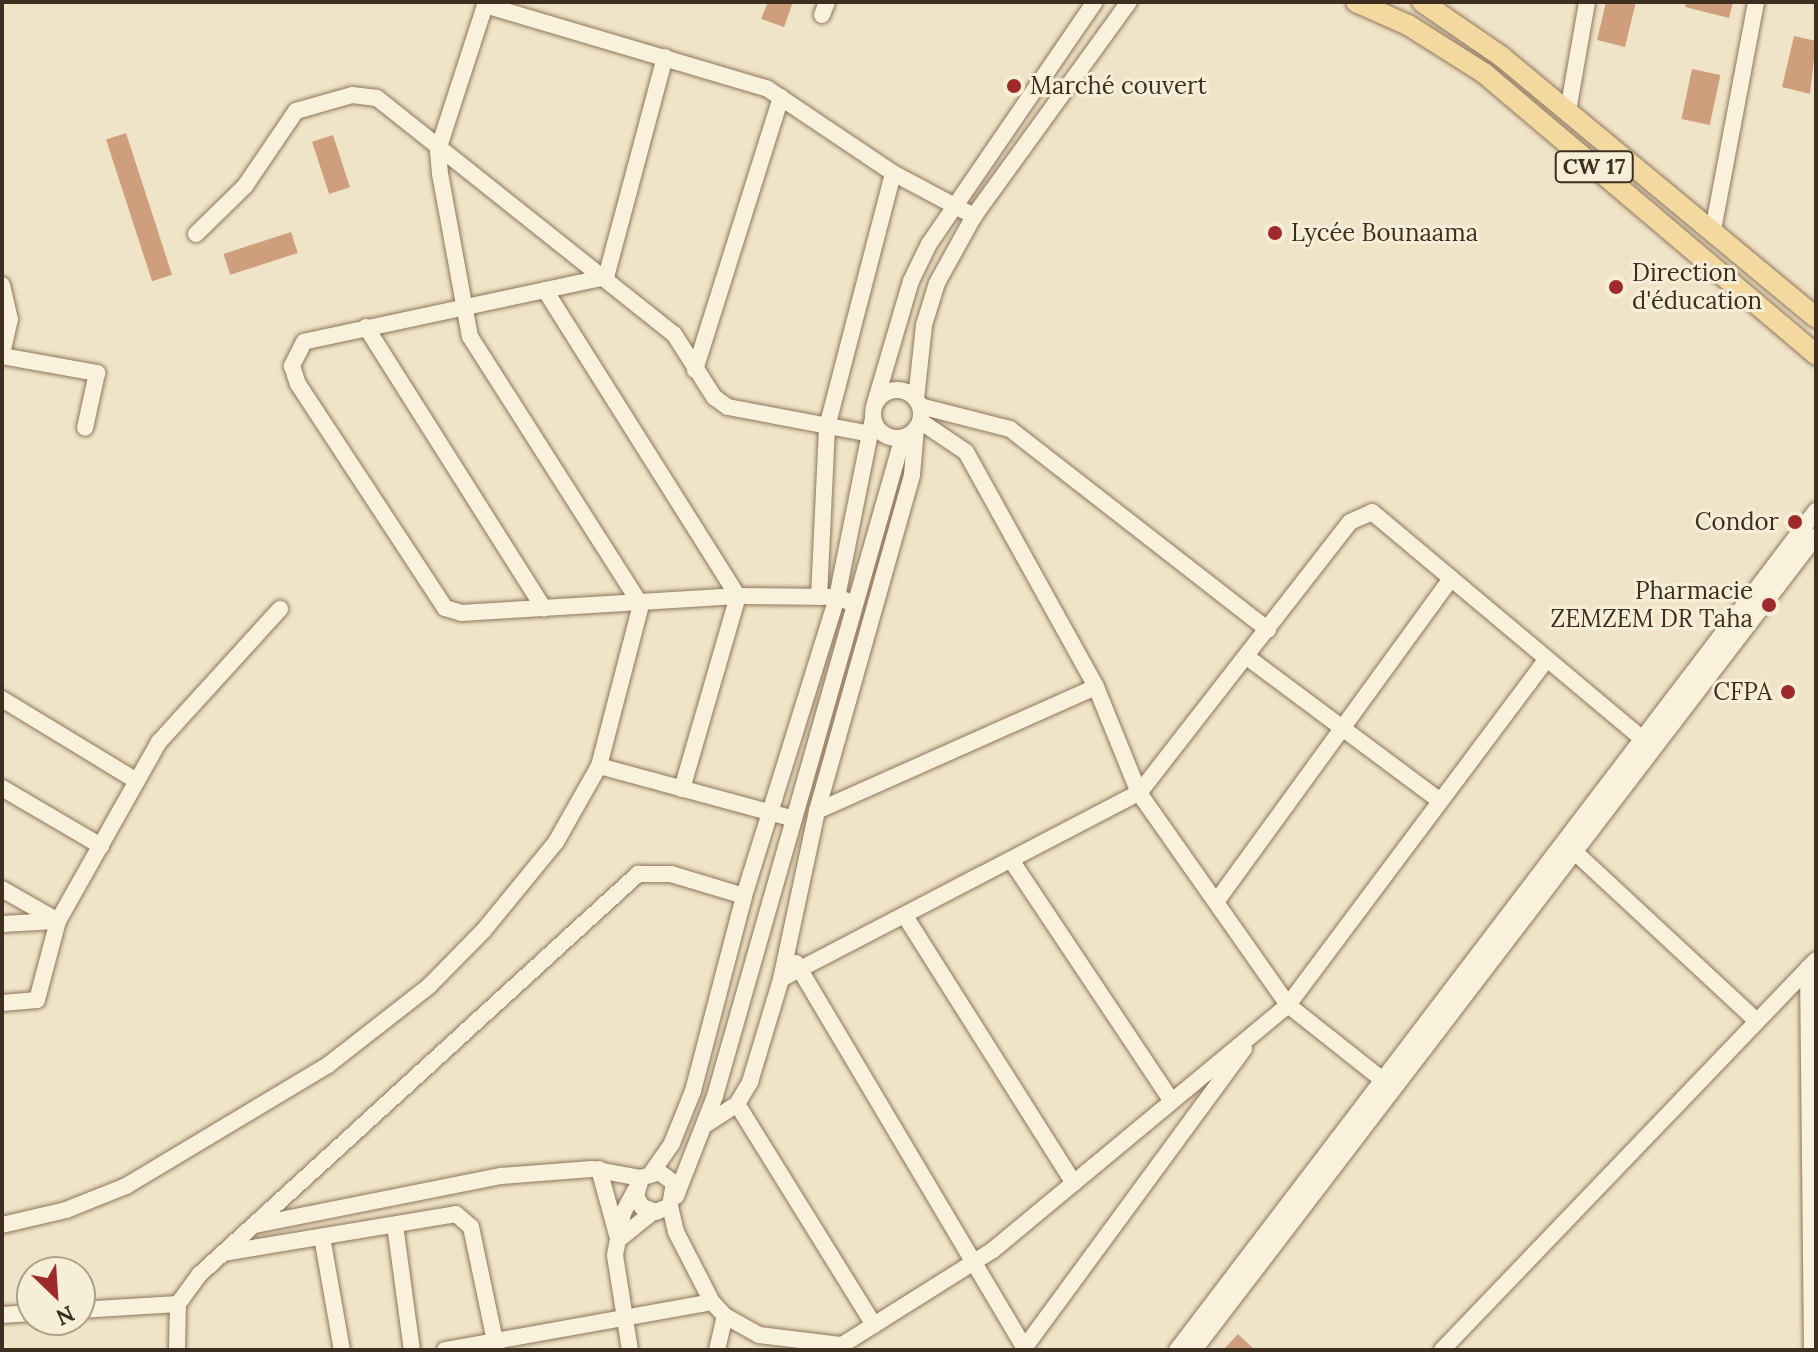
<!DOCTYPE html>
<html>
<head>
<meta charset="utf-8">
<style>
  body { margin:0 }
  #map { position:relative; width:1818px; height:1352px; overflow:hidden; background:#f0e4c8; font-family:Lora,serif }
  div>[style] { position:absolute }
  .building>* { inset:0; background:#cf9f7d; transform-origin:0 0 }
  .roads { filter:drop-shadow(0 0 2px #8d765c) drop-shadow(0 0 2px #8d765c) }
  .minor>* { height:16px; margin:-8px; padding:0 8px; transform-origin:8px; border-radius:8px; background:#faf1dc }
  .minor>.ring { margin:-8px; padding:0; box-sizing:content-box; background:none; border:16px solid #faf1dc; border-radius:50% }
  .major>* { height:20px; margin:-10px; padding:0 10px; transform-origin:10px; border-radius:10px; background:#f3d9a0 }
  .dots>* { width:22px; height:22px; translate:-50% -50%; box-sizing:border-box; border:4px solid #f7eed8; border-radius:50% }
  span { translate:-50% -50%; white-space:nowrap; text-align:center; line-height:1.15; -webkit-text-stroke:6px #f7eed8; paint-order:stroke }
  .shield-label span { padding:2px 6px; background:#f7eed8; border:2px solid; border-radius:6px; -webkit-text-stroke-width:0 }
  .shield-label { font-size:22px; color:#3d2e20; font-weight:700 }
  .poi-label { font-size:24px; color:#3d2e20 }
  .left { translate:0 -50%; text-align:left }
  .right { translate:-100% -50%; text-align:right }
  .frame { position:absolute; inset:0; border:4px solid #3d2e20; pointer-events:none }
  .north { position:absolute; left:16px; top:1256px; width:80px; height:80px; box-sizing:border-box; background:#f7eed8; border:2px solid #ada18e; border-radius:50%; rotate:155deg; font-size:22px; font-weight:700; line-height:32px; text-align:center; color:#3d2e20 }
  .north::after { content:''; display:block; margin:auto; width:28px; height:36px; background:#9e2a2b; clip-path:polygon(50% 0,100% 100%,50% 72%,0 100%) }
</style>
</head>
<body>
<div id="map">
  <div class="building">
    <i style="clip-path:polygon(768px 2px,793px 2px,784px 27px,761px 19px)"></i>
    <i style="clip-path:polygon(1606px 2px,1636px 2px,1625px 47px,1597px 40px)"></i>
    <i style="clip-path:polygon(1686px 2px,1733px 2px,1729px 18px,1685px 7px)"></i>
    <i style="clip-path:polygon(1794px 36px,1816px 41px,1810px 94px,1782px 87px)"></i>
    <i style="left:1692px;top:69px;width:29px;height:51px;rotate:12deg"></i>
    <i style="left:126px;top:133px;width:149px;height:21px;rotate:72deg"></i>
    <i style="left:333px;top:135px;width:55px;height:22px;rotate:72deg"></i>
    <i style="left:291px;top:232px;width:22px;height:71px;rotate:72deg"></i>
    <i style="clip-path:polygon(1238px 1334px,1255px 1350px,1223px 1350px)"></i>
  </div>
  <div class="roads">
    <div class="minor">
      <i style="left:485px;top:5px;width:295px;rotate:16.5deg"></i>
      <i style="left:768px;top:89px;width:151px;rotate:33.9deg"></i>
      <i style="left:893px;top:173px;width:92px;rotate:28deg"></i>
      <i style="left:822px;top:15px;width:14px;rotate:-69deg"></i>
      <i style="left:665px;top:57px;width:228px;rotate:105deg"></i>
      <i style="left:606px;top:277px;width:309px;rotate:167.9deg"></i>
      <i style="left:304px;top:342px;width:27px;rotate:117deg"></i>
      <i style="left:292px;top:366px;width:19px;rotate:72deg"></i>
      <i style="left:298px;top:384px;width:268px;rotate:56.7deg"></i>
      <i style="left:445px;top:608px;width:17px;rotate:17deg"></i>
      <i style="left:461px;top:613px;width:278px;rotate:-3.5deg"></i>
      <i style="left:738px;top:596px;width:99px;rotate:0.6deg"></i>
      <i style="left:837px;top:597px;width:18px;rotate:22deg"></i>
      <i style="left:1568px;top:111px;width:111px;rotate:-80.1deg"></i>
      <i style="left:1713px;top:230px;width:232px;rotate:-79.3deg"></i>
      <i style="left:196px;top:234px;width:69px;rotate:-44.4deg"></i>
      <i style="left:245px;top:186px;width:91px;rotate:-55.8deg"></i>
      <i style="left:296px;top:111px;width:58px;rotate:-15.9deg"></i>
      <i style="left:352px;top:95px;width:25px;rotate:7deg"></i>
      <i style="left:377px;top:98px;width:379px;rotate:38.5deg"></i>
      <i style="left:674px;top:334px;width:75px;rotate:57.6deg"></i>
      <i style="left:714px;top:397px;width:17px;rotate:36deg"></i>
      <i style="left:728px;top:407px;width:146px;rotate:10.7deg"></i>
      <i style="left:2px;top:285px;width:35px;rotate:77deg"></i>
      <i style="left:10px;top:319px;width:36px;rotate:103deg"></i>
      <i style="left:545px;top:290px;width:362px;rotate:57.8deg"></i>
      <i style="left:738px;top:596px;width:201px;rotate:106.2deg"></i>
      <i style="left:366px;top:327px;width:333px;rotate:57.7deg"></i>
      <i style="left:2px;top:356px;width:97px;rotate:10.1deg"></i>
      <i style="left:97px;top:373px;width:56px;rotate:102.3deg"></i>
      <i style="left:695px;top:370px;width:286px;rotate:-72.5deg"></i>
      <i class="ring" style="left:873px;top:390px;width:32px;height:32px"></i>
      <i style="left:916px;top:399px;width:74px;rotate:-83.8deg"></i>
      <i style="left:924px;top:325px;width:44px;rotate:-72.8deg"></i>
      <i style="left:937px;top:283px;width:77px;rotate:-61.1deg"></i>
      <i style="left:974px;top:216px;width:264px;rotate:-54.1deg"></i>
      <i style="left:875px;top:403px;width:127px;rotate:-73.6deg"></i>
      <i style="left:911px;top:281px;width:41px;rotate:-64.1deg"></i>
      <i style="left:929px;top:244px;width:293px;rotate:-55.6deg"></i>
      <i style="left:920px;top:406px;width:93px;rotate:14.3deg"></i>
      <i style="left:1010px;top:429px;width:327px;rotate:37.9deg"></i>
      <i style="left:920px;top:421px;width:55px;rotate:34deg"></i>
      <i style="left:966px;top:452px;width:269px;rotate:61deg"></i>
      <i style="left:1096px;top:687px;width:114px;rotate:67.9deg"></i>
      <i style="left:1139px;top:793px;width:259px;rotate:54.9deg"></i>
      <i style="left:1288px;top:1005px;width:129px;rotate:38.4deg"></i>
      <i style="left:819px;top:597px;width:170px;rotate:-87.3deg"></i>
      <i style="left:827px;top:427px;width:262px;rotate:-75.4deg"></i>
      <i style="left:1247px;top:657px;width:241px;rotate:36.7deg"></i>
      <i style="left:2px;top:699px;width:158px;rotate:31.3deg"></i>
      <i style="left:599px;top:766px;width:202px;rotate:15.2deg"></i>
      <i style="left:2px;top:788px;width:115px;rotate:30.4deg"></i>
      <i style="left:817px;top:811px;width:305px;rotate:-24deg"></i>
      <i style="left:1576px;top:853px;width:247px;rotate:42.9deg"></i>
      <i style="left:1013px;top:863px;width:286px;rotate:56.3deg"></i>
      <i style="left:2px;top:889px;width:64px;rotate:29.7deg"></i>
      <i style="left:1216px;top:902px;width:400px;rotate:-54deg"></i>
      <i style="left:905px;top:916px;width:316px;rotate:57.7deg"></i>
      <i style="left:2px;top:924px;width:54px;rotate:-3.2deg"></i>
      <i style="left:796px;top:963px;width:450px;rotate:59.3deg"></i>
      <i style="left:1808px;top:968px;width:382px;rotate:89.4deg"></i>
      <i style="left:781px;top:979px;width:403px;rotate:-27.5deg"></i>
      <i style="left:1139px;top:793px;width:343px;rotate:-52.1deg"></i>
      <i style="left:1350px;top:522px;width:24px;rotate:-24deg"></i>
      <i style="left:1372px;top:512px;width:366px;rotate:40deg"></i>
      <i style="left:2px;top:1003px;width:35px;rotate:-5deg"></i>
      <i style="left:37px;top:1000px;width:82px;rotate:-75.1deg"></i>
      <i style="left:58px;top:921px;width:206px;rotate:-60.6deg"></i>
      <i style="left:159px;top:742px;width:180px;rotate:-47.7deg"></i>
      <i style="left:737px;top:1104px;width:260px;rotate:58.2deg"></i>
      <i style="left:705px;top:1125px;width:38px;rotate:-33deg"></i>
      <i style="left:737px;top:1104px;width:26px;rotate:-59deg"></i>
      <i style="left:750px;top:1082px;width:108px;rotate:-73.2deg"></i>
      <i style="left:781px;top:979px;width:172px;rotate:-77.9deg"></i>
      <i style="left:817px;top:811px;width:349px;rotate:-74.2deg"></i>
      <i style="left:912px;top:475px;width:47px;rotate:-85.1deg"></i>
      <i style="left:599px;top:1169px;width:68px;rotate:74.7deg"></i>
      <i style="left:652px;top:1172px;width:35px;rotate:-55deg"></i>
      <i style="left:672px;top:1143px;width:56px;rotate:-68deg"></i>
      <i style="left:693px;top:1091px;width:202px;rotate:-75.3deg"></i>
      <i style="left:744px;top:896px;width:313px;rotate:-72.7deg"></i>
      <i style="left:837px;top:597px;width:183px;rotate:-78.6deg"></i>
      <i style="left:676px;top:1196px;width:107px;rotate:-68.7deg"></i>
      <i style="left:715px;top:1096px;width:685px;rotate:-74.08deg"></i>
      <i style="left:670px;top:1206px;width:15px;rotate:157deg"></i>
      <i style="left:656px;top:1212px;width:15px;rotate:-160deg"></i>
      <i style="left:642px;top:1207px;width:13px;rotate:-119deg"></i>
      <i style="left:636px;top:1196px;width:19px;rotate:-74deg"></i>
      <i style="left:641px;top:1178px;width:19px;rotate:-18deg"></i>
      <i style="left:659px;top:1172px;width:19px;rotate:36deg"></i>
      <i style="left:674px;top:1183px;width:23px;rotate:100deg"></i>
      <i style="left:670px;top:1206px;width:27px;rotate:77deg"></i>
      <i style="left:676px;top:1232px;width:79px;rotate:62.8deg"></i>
      <i style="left:712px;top:1302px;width:19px;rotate:47deg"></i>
      <i style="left:725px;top:1316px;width:39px;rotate:29deg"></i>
      <i style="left:759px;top:1335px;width:84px;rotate:6.9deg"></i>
      <i style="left:842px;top:1345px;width:178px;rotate:-32.2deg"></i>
      <i style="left:993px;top:1250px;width:383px;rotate:-39.7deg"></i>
      <i style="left:1288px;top:1005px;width:432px;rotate:-53.2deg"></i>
      <i style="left:2px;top:1225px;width:66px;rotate:-13.2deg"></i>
      <i style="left:66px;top:1210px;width:65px;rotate:-21.8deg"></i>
      <i style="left:126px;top:1186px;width:235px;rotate:-30.9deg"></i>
      <i style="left:328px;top:1065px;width:128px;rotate:-38deg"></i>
      <i style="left:429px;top:986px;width:78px;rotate:-45.5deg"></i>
      <i style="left:484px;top:930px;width:114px;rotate:-50.7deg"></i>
      <i style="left:556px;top:842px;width:87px;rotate:-60.5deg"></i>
      <i style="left:599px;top:766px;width:166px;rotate:-75.4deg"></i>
      <i style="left:641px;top:605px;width:318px;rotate:-122.5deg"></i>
      <i style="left:470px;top:337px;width:166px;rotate:-100.4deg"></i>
      <i style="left:440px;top:174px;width:24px;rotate:-95deg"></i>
      <i style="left:438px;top:150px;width:156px;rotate:-72deg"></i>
      <i style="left:255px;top:1225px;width:251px;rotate:-11.3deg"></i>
      <i style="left:501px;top:1176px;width:91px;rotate:-4.4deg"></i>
      <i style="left:592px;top:1169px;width:50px;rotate:10.4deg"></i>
      <i style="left:395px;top:1225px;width:126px;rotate:82.3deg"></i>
      <i style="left:322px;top:1237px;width:115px;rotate:80deg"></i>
      <i style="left:618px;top:1240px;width:45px;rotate:-38.7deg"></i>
      <i style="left:223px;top:1253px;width:236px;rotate:-9.5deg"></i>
      <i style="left:456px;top:1214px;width:20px;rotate:41deg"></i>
      <i style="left:471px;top:1227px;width:126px;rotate:78.1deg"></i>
      <i style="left:80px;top:1310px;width:98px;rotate:-3.5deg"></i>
      <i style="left:2px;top:1315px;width:30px;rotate:-4deg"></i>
      <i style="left:1025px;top:1347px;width:370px;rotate:-53.7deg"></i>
      <i style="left:177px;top:1350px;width:46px;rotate:-88.8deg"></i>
      <i style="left:178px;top:1304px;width:36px;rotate:-54deg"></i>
      <i style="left:199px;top:1275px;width:595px;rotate:-42.41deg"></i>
      <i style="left:638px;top:874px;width:33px"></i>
      <i style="left:671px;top:874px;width:76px;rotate:16.8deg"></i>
      <i style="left:445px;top:1350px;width:271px;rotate:-10.2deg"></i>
      <i style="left:630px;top:1350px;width:96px;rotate:-99deg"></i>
      <i style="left:615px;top:1255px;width:43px;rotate:-79.2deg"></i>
      <i style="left:623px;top:1213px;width:27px;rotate:-62deg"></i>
      <i style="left:717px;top:1350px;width:35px;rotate:-77deg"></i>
      <i style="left:1177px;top:1350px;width:1055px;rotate:-52.71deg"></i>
      <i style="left:1194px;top:1350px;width:1024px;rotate:-52.62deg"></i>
      <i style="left:1442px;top:1350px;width:540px;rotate:-46.2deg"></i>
    </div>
    <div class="major">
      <i style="left:1356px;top:2px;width:57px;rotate:23.9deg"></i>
      <i style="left:1408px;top:25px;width:90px;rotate:32.3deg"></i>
      <i style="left:1484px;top:73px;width:436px;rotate:40.3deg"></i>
      <i style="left:1422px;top:2px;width:97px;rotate:34.5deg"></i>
      <i style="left:1502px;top:57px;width:408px;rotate:39.7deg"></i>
    </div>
  </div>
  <div class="dots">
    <i style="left:1014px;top:86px;background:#9e2a2b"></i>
    <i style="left:1275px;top:233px;background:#9e2a2b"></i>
    <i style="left:1616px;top:287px;background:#9e2a2b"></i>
    <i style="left:1795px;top:522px;background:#9e2a2b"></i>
    <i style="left:1769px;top:605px;background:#9e2a2b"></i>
    <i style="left:1788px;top:692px;background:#9e2a2b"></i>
  </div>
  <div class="shield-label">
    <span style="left:1594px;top:167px">CW 17</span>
  </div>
  <div class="poi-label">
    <span class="left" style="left:1030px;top:86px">Marché couvert</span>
    <span class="left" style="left:1291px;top:233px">Lycée Bounaama</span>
    <span class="left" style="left:1632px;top:287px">Direction<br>d'éducation</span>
    <span class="right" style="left:1779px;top:522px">Condor</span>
    <span class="right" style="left:1753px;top:605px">Pharmacie<br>ZEMZEM DR Taha</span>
    <span class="right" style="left:1772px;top:692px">CFPA</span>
  </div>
  <div class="frame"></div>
  <div class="north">N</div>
</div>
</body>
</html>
